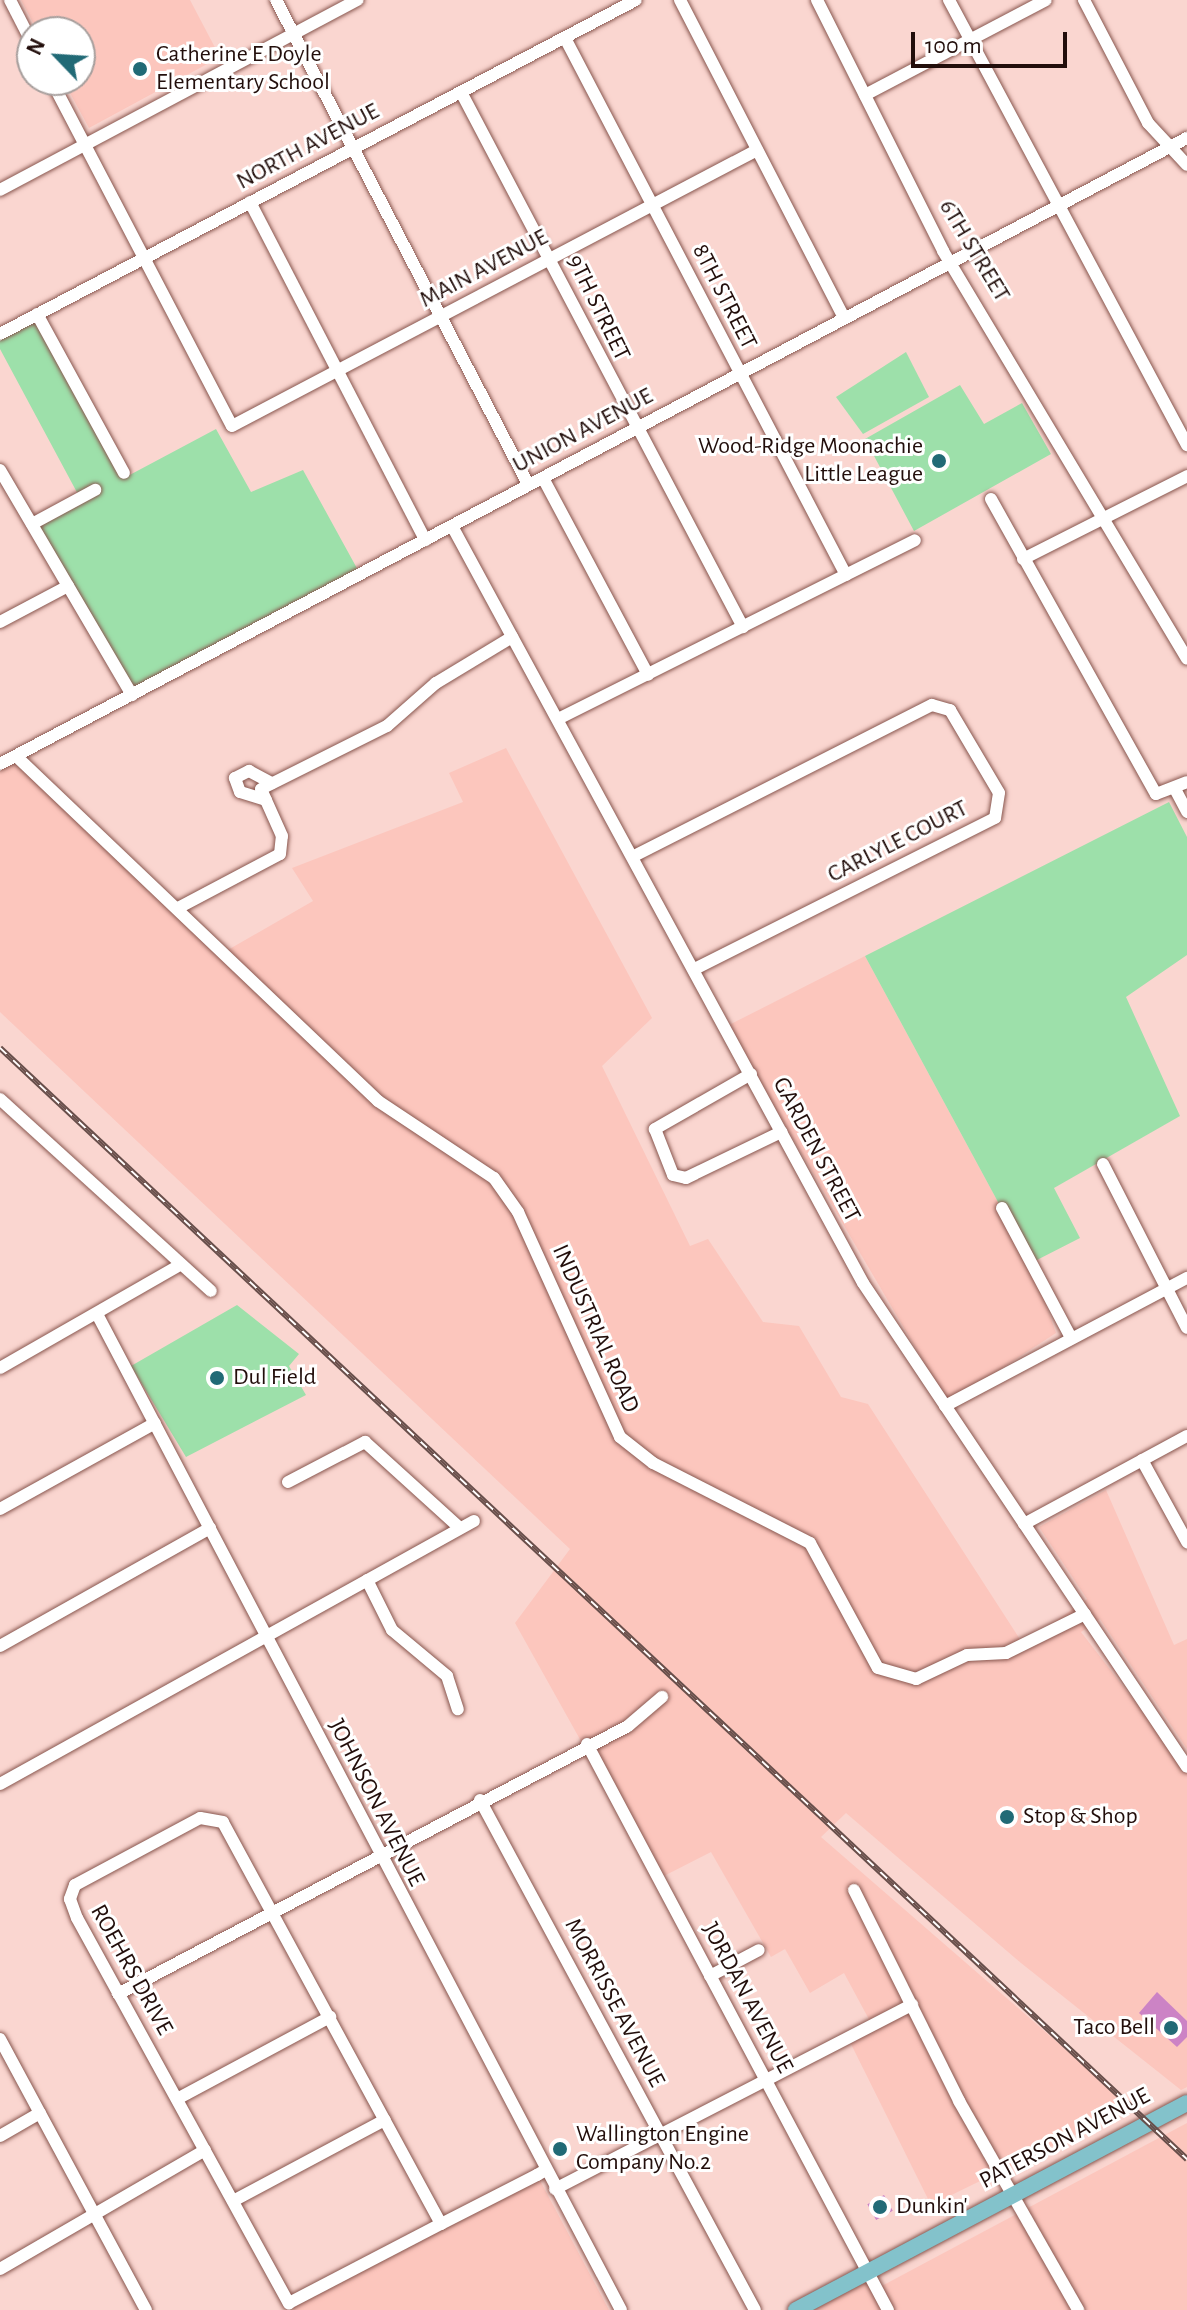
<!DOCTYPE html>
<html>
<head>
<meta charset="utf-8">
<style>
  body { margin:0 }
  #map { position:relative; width:1187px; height:2310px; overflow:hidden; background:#fad6d0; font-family:"Alegreya Sans",sans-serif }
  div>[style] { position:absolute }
  .built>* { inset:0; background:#fcc6bd }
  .green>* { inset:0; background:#9de0aa }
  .building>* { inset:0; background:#cc83c5; transform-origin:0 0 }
  .roads { filter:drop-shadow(0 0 2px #88564e) drop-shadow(0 0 2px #88564e) }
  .minor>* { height:12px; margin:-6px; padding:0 6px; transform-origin:6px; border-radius:6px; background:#fff }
  .major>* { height:16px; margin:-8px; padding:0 8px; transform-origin:8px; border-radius:8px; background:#83c2cb }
  .rail>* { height:6px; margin-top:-3px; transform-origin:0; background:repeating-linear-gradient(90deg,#fff 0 9px,#684f4b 0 18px); box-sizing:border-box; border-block:2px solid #684f4b }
  .dots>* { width:22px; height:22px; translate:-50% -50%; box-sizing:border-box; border:4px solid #fff; border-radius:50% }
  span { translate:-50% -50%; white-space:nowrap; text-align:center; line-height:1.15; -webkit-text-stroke:6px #fff; paint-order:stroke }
  .poi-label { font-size:24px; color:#220e0b }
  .left { translate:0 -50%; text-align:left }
  .right { translate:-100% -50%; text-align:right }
  .street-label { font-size:24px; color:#220e0b }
  .north { position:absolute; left:16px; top:16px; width:80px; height:80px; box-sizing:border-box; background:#fff; border:2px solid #a79f9d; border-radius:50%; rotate:295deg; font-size:22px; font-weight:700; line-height:32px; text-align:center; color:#220e0b }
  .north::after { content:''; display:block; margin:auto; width:28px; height:36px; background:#216a76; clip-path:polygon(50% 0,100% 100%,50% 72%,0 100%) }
  .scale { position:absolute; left:911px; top:32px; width:156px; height:36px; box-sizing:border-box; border:4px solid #220e0b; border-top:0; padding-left:10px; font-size:24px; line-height:28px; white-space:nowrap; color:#220e0b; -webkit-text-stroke:6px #fff; paint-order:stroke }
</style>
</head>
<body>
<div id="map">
  <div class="built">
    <i style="clip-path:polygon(21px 0,190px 0,220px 57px,89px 128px,63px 80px,80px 80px,80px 32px,38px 32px)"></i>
    <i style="clip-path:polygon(506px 748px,652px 1018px,602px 1066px,690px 1246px,708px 1239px,763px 1322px,799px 1326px,841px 1397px,868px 1404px,1023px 1644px,1087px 1599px,1039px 1527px,1106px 1490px,1174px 1645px,1187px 1639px,1187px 1749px,1100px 1619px,1081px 1632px,1187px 1769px,1187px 2087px,1181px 2090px,1021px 1963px,846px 1813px,821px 1837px,1132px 2107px,931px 2205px,848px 2038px,872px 2025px,844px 1973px,810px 1993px,785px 1949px,771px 1957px,711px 1852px,658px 1879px,515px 1623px,570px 1549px,0 1012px,0 760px,15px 753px,226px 951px,313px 901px,292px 868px,463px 802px,449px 773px)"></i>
    <i style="clip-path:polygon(865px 956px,1031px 1263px,1056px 1333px,948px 1403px,727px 1026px)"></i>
    <i style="clip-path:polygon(1187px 2123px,1187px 2310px,890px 2310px,878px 2288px)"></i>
    <i style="clip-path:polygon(537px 2175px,609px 2310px,294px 2310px,289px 2303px)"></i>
    <i style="clip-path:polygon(868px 2272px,886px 2310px,796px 2310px)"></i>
  </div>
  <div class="green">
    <i style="clip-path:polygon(38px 311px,124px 478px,216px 429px,251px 492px,303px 470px,359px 572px,126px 693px,31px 521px,80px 498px,0 349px,0 331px)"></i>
    <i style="clip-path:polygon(906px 352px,929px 397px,863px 434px,836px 397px)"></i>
    <i style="clip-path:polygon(960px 385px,984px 424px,1022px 403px,1051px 454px,914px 531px,865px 439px)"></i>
    <i style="clip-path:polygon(1169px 802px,1187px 837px,1187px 955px,1126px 997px,1180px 1116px,1054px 1188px,1080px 1238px,1031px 1263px,865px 956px)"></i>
    <i style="clip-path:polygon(237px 1305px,299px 1354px,289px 1366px,306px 1395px,186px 1457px,131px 1366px)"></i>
  </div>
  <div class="building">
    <i style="clip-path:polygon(1157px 1992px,1187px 2021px,1187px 2037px,1177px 2047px,1139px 2013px)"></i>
    <i style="left:884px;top:2195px;width:18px;height:19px;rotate:61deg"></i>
  </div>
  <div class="roads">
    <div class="minor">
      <i style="left:10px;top:0;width:48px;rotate:62.9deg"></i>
      <i style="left:276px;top:0;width:546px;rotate:62.5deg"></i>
      <i style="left:680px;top:0;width:358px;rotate:62.7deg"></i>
      <i style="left:817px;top:0;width:281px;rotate:63.3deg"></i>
      <i style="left:943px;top:251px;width:475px;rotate:59.1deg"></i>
      <i style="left:949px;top:0;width:505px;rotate:61.86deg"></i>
      <i style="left:1084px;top:0;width:139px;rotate:62.5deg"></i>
      <i style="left:1148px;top:123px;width:57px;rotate:47.1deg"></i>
      <i style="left:565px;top:38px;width:606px;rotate:62.38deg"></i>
      <i style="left:51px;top:80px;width:390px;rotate:62.4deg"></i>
      <i style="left:232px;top:426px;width:593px;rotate:-27.73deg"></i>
      <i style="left:461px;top:92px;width:605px;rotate:62.21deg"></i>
      <i style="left:865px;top:95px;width:204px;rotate:-27.7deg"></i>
      <i style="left:0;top:190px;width:405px;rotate:-28deg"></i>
      <i style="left:250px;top:202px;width:381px;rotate:62.6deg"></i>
      <i style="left:37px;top:314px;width:181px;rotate:61.3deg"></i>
      <i style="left:0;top:334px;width:718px;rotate:-27.71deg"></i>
      <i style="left:0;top:470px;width:261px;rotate:59.6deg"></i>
      <i style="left:543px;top:478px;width:223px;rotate:61.9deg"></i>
      <i style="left:991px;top:499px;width:338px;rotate:60.8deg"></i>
      <i style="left:1156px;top:794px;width:33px;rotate:-21deg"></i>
      <i style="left:32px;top:524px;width:72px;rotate:-28.4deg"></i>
      <i style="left:452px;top:526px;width:861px;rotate:61.5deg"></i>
      <i style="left:863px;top:1283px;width:582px;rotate:56.2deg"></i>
      <i style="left:1023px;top:559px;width:184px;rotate:-26.8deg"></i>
      <i style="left:0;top:622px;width:77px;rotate:-27.9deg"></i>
      <i style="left:558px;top:719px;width:399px;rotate:-26.6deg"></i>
      <i style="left:16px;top:756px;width:500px;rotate:43.62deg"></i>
      <i style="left:378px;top:1101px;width:139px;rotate:33.6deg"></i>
      <i style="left:494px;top:1178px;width:42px;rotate:54.8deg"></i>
      <i style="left:518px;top:1212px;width:247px;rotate:65.6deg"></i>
      <i style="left:620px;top:1437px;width:42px;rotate:38.2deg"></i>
      <i style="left:653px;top:1463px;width:176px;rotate:27deg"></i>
      <i style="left:810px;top:1543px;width:142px;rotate:61.5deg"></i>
      <i style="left:878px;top:1668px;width:40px;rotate:16deg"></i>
      <i style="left:916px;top:1679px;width:56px;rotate:-25.2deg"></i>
      <i style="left:967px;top:1655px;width:39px;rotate:-3deg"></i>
      <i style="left:1006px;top:1653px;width:88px;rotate:-26.3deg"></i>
      <i style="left:0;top:764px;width:1342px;rotate:-27.81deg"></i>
      <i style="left:1175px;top:789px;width:26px;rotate:62deg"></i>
      <i style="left:266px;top:800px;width:27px;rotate:-163deg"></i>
      <i style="left:240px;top:792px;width:15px;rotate:-110deg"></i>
      <i style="left:235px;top:778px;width:16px;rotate:-27deg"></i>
      <i style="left:249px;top:771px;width:26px;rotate:28deg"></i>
      <i style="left:634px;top:856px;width:334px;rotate:-26.9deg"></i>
      <i style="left:932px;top:705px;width:19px;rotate:16deg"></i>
      <i style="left:950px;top:710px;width:96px;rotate:59.4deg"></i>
      <i style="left:999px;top:793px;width:25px;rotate:99deg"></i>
      <i style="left:995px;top:818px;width:336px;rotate:153.3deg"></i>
      <i style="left:178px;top:908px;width:115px;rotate:-27.9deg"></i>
      <i style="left:280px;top:854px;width:18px;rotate:-84deg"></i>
      <i style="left:282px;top:836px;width:51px;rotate:-114.1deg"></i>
      <i style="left:261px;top:789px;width:141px;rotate:-26.6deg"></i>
      <i style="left:387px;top:726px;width:65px;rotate:-41.3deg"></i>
      <i style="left:436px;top:683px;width:89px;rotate:-31.2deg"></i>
      <i style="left:751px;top:1074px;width:111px;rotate:150.2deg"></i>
      <i style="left:655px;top:1129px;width:49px;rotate:68.6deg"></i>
      <i style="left:673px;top:1175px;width:13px;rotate:13deg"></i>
      <i style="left:686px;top:1178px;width:106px;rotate:-25.8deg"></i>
      <i style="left:0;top:1099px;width:285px;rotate:42.3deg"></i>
      <i style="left:1103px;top:1164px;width:184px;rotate:62.9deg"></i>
      <i style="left:1002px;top:1208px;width:147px;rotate:62deg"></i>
      <i style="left:97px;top:1314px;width:1125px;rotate:62.25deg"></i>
      <i style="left:0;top:1368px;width:207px;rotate:-29.8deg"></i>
      <i style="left:945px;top:1406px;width:274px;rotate:-27.9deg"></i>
      <i style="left:1142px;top:1460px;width:94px;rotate:61.2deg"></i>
      <i style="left:288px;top:1482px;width:87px;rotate:-27.5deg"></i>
      <i style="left:365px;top:1442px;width:128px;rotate:42.2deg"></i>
      <i style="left:0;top:1509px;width:177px;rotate:-29deg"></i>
      <i style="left:1024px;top:1524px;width:185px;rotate:-28.4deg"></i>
      <i style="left:367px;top:1580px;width:56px;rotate:63.4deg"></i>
      <i style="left:392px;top:1630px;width:72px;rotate:39.9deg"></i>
      <i style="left:447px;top:1676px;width:35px;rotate:72deg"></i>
      <i style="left:0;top:1646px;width:241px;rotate:-29.3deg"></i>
      <i style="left:587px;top:1744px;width:641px;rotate:62deg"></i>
      <i style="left:0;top:1784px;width:542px;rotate:-29.02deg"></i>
      <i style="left:480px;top:1800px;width:579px;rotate:61.67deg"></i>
      <i style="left:854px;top:1890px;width:236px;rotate:63.5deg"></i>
      <i style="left:959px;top:2101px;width:241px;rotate:60.3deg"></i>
      <i style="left:710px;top:1976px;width:55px;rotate:-28deg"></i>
      <i style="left:118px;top:1994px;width:576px;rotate:-27.72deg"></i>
      <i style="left:628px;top:1726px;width:45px;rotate:-40.5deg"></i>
      <i style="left:0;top:2039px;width:308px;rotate:61.7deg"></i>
      <i style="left:177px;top:2099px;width:174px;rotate:-28.2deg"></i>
      <i style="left:0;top:2136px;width:46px;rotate:-29.9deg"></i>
      <i style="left:555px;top:2189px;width:402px;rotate:-27.3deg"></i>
      <i style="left:233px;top:2201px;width:172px;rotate:-28.1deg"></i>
      <i style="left:441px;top:2224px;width:457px;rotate:-118.5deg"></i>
      <i style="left:223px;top:1822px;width:23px;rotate:-170deg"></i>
      <i style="left:200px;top:1818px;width:142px;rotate:151.8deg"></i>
      <i style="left:75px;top:1885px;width:15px;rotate:110deg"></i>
      <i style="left:70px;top:1899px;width:20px;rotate:70deg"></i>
      <i style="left:77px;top:1918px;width:440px;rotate:61.2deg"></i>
      <i style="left:289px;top:2303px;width:171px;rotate:-27.5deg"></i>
      <i style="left:441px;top:2224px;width:108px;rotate:-27deg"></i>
      <i style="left:537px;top:2175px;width:8px;rotate:-30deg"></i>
      <i style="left:0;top:2269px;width:237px;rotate:-30.1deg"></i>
    </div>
    <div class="major">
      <i style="left:796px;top:2310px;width:442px;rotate:-27.9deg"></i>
    </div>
  </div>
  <div class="rail">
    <i style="left:0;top:1048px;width:1626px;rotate:43.11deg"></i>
  </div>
  <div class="dots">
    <i style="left:140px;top:69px;background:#216a76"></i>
    <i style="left:939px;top:461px;background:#216a76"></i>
    <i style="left:217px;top:1378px;background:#216a76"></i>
    <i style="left:1007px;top:1817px;background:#216a76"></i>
    <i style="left:1171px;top:2028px;background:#216a76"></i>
    <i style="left:560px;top:2149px;background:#216a76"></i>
    <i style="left:880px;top:2207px;background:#216a76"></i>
  </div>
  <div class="poi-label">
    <span class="left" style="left:156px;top:69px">Catherine E Doyle<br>Elementary School</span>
    <span class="right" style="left:923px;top:461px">Wood-Ridge Moonachie<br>Little League</span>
    <span class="left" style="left:233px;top:1378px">Dul Field</span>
    <span class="left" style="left:1023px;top:1817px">Stop &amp; Shop</span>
    <span class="right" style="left:1155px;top:2028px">Taco Bell</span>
    <span class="left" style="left:576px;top:2149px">Wallington Engine<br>Company No.2</span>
    <span class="left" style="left:896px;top:2207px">Dunkin'</span>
  </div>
  <div class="street-label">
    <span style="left:308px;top:147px;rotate:-28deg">NORTH AVENUE</span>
    <span style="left:974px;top:251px;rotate:59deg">6TH STREET</span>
    <span style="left:484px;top:269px;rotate:-28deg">MAIN AVENUE</span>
    <span style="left:724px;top:297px;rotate:63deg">8TH STREET</span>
    <span style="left:598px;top:308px;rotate:64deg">9TH STREET</span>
    <span style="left:583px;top:431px;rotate:-28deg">UNION AVENUE</span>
    <span style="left:898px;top:842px;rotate:-27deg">CARLYLE COURT</span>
    <span style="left:816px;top:1150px;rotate:62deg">GARDEN STREET</span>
    <span style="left:595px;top:1329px;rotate:66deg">INDUSTRIAL ROAD</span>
    <span style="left:376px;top:1803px;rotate:63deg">JOHNSON AVENUE</span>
    <span style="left:131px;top:1970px;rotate:61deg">ROEHRS DRIVE</span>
    <span style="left:747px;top:1998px;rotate:62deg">JORDAN AVENUE</span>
    <span style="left:614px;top:2003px;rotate:62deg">MORRISSE AVENUE</span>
    <span style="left:1065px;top:2139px;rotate:-28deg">PATERSON AVENUE</span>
  </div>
  <div class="north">N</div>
  <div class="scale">100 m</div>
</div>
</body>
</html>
